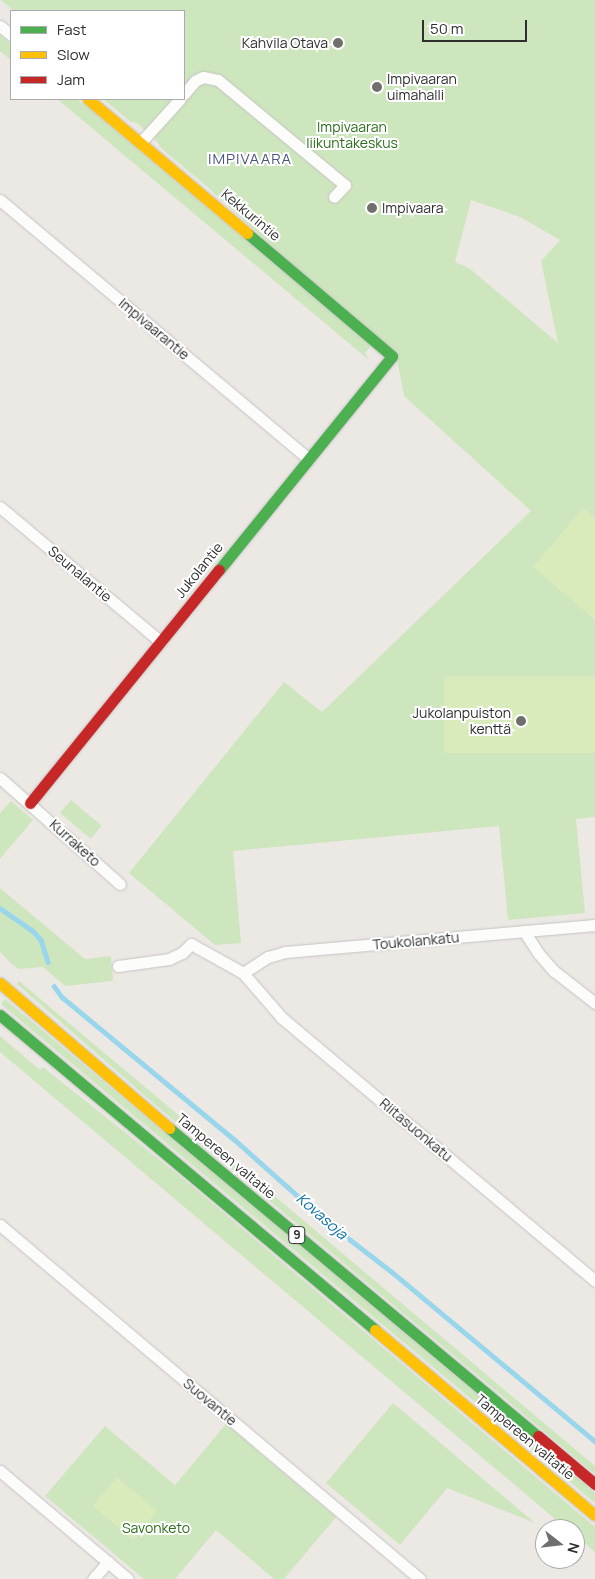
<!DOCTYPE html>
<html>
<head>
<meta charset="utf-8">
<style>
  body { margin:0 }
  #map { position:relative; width:595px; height:1579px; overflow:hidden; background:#ece8e4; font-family:Manrope,sans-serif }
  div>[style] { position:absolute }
  .green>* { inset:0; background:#cee6be; transform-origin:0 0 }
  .pitch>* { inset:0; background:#d9eabb; transform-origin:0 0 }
  .stream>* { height:4.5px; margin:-2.25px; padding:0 2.25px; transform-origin:2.25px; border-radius:2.25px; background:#99d6ec }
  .roads { filter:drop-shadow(0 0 1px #c5c4c5) drop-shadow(0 0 1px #c5c4c5) }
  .street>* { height:11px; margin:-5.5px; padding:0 5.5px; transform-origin:5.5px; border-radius:5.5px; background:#fcfcfb }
  .fast>* { height:11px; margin:-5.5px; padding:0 5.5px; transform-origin:5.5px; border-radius:5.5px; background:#4caf50 }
  .slow>* { height:11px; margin:-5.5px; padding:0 5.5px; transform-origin:5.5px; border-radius:5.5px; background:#ffc107 }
  .jam>* { height:11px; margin:-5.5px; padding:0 5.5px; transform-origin:5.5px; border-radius:5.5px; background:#c62828 }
  .dots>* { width:14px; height:14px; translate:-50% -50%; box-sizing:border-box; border:2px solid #fff; border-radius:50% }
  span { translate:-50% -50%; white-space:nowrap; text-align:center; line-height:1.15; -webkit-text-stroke:4px #fff; paint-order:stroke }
  .shield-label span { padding:1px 4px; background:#fff; border:1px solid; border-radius:4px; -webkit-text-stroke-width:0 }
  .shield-label { font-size:12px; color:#2e2e2e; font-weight:700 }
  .poi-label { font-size:14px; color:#2e2e2e }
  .right { translate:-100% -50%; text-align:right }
  .left { translate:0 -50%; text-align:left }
  .park-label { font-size:14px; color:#2c6e1b }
  .street-label { font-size:14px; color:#2e2e2e }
  .neighbourhood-label { font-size:15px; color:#4d5680; letter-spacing:1px }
  .water-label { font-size:15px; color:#0d6fa3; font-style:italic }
  .legend { position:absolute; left:10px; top:10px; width:175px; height:90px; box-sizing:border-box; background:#fff; border:1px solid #ababab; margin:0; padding:6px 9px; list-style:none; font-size:15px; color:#2e2e2e }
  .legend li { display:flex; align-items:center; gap:10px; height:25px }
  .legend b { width:25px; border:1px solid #ababab }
  .north { position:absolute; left:535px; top:1519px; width:50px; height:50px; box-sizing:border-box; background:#fff; border:1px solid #ababab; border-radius:50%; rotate:106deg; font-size:14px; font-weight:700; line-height:20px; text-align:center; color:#2e2e2e }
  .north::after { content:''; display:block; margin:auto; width:18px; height:22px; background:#706f6e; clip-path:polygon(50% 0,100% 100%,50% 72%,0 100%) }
  .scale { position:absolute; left:422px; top:20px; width:105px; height:22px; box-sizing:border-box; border:2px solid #2e2e2e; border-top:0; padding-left:6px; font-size:15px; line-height:18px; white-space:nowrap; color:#2e2e2e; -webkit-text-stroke:4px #fff; paint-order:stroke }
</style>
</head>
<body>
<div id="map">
  <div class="green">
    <i style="clip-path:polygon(evenodd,1px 0,595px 0,595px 817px,576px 819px,585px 913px,508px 920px,499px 826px,233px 851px,241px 943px,215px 945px,129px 873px,284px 682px,322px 712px,531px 511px,404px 396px,397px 359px,204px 184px,161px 148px,158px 143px,137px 123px,131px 122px,103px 99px,184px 99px,184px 11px,14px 11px,1px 0,471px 200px,520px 217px,560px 240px,541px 261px,558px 343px,469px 268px,455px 262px,471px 200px)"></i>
    <i style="clip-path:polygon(0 35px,11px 44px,11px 60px,0 51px)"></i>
    <i style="clip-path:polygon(57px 99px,77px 99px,91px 110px,371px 346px,365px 353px,369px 360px)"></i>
    <i style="left:71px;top:800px;width:40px;height:17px;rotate:40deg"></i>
    <i style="clip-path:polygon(11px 801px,33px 820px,0 859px,0 813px)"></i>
    <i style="clip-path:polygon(0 888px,85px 959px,111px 956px,113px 981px,65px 986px,43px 967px,19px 969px,13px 965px,0 952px)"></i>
    <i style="clip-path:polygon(19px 981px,595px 1466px,595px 1474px,158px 1107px,17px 984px)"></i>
    <i style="clip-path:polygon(5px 999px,595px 1493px,595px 1503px,1px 1004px)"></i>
    <i style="clip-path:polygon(0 1036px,40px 1070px,43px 1067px,181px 1177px,595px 1527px,595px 1552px,575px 1535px,575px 1529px,567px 1529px,0 1052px)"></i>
    <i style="clip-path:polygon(393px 1403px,535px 1523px,447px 1488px,400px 1545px,326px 1483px)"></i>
    <i style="clip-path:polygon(226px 1424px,336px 1517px,284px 1579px,274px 1579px,216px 1530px,175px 1579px,144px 1579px,45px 1496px,105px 1426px,175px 1485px)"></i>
  </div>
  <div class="pitch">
    <i style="clip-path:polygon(583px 508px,595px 518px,595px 620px,533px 567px)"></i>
    <i style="left:595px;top:676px;width:77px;height:151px;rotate:90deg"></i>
    <i style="left:117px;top:1477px;width:53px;height:38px;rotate:40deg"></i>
  </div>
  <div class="stream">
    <i style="left:0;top:908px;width:40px;rotate:34.9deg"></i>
    <i style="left:33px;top:931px;width:12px;rotate:48deg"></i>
    <i style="left:41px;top:940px;width:23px;rotate:72deg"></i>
    <i style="left:54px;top:986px;width:14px;rotate:54deg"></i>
    <i style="left:62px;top:997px;width:224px;rotate:39.6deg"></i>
    <i style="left:235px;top:1140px;width:122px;rotate:41.7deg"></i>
    <i style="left:326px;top:1221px;width:83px;rotate:37.7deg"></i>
    <i style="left:392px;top:1272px;width:264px;rotate:39.8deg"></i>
  </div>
  <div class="roads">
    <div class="street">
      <i style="left:0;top:26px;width:14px;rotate:39deg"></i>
      <i style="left:184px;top:94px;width:17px;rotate:-50deg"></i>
      <i style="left:195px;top:81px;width:9px;rotate:-27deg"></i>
      <i style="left:203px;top:77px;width:15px;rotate:11deg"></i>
      <i style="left:218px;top:80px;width:165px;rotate:39.6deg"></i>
      <i style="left:345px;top:185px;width:16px;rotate:133deg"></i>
      <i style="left:141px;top:142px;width:58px;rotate:-47.8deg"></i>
      <i style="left:0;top:200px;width:403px;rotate:40deg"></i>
      <i style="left:0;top:507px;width:210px;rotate:40deg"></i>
      <i style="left:0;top:778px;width:160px;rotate:41.5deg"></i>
      <i style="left:524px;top:931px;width:27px;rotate:57deg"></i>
      <i style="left:539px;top:954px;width:23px;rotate:49deg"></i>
      <i style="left:554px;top:971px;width:52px;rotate:38deg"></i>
      <i style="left:118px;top:966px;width:51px;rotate:-7.8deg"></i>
      <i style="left:169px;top:959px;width:14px;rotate:-25deg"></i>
      <i style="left:182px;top:953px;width:13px;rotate:-45deg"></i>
      <i style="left:191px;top:944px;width:60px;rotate:29.1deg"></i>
      <i style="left:243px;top:973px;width:60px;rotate:49.1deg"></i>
      <i style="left:282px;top:1018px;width:409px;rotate:40deg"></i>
      <i style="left:243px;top:973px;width:30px;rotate:-33deg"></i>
      <i style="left:268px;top:957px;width:18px;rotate:-16deg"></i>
      <i style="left:285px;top:952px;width:311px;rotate:-5deg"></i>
      <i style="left:0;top:1225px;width:549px;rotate:40.13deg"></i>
      <i style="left:0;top:1471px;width:167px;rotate:40.2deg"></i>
      <i style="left:93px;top:1579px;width:23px;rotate:-49deg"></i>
    </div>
    <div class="fast">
      <i style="left:219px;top:570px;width:275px;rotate:-51deg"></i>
      <i style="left:392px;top:356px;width:190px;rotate:-139.7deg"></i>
      <i style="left:0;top:1015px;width:490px;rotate:40deg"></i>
      <i style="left:169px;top:1128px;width:481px;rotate:39.9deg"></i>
    </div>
    <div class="slow">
      <i style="left:88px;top:99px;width:208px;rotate:40.1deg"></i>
      <i style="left:0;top:983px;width:223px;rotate:40.6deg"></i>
      <i style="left:375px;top:1330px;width:287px;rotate:40.1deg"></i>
    </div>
    <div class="jam">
      <i style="left:30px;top:803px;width:300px;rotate:-51deg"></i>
      <i style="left:538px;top:1436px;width:75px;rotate:40.1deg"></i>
    </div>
  </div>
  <div class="dots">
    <i style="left:338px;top:43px;background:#706f6e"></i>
    <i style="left:377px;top:87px;background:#706f6e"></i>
    <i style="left:372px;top:208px;background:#706f6e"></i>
    <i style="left:521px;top:721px;background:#706f6e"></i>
  </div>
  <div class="shield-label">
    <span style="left:297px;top:1235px">9</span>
  </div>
  <div class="poi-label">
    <span class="right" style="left:328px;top:43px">Kahvila Otava</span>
    <span class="left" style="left:387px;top:87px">Impivaaran<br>uimahalli</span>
    <span class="left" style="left:382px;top:208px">Impivaara</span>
    <span class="right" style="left:511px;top:721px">Jukolanpuiston<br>kenttä</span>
  </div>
  <div class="park-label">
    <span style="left:352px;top:135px">Impivaaran<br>liikuntakeskus</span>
    <span style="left:156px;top:1528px">Savonketo</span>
  </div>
  <div class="street-label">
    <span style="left:251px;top:215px;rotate:40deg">Kekkurintie</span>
    <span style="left:154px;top:329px;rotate:40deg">Impivaarantie</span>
    <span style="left:199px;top:570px;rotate:-51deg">Jukolantie</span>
    <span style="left:80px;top:574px;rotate:40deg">Seunalantie</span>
    <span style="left:75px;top:843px;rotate:42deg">Kurraketo</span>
    <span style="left:416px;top:941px;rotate:-5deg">Toukolankatu</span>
    <span style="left:416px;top:1130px;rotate:40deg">Riitasuonkatu</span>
    <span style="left:226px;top:1156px;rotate:40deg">Tampereen valtatie</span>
    <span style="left:210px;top:1402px;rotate:40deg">Suovantie</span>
    <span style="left:525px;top:1437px;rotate:40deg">Tampereen valtatie</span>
  </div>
  <div class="neighbourhood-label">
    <span style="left:250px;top:159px">IMPIVAARA</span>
  </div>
  <div class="water-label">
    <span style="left:322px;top:1216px;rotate:41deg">Kovasoja</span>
  </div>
  <ul class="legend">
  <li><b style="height:6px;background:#4caf50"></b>Fast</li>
  <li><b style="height:6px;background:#ffc107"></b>Slow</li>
  <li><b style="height:6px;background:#c62828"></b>Jam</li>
  </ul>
  <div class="north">N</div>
  <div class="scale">50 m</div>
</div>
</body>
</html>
